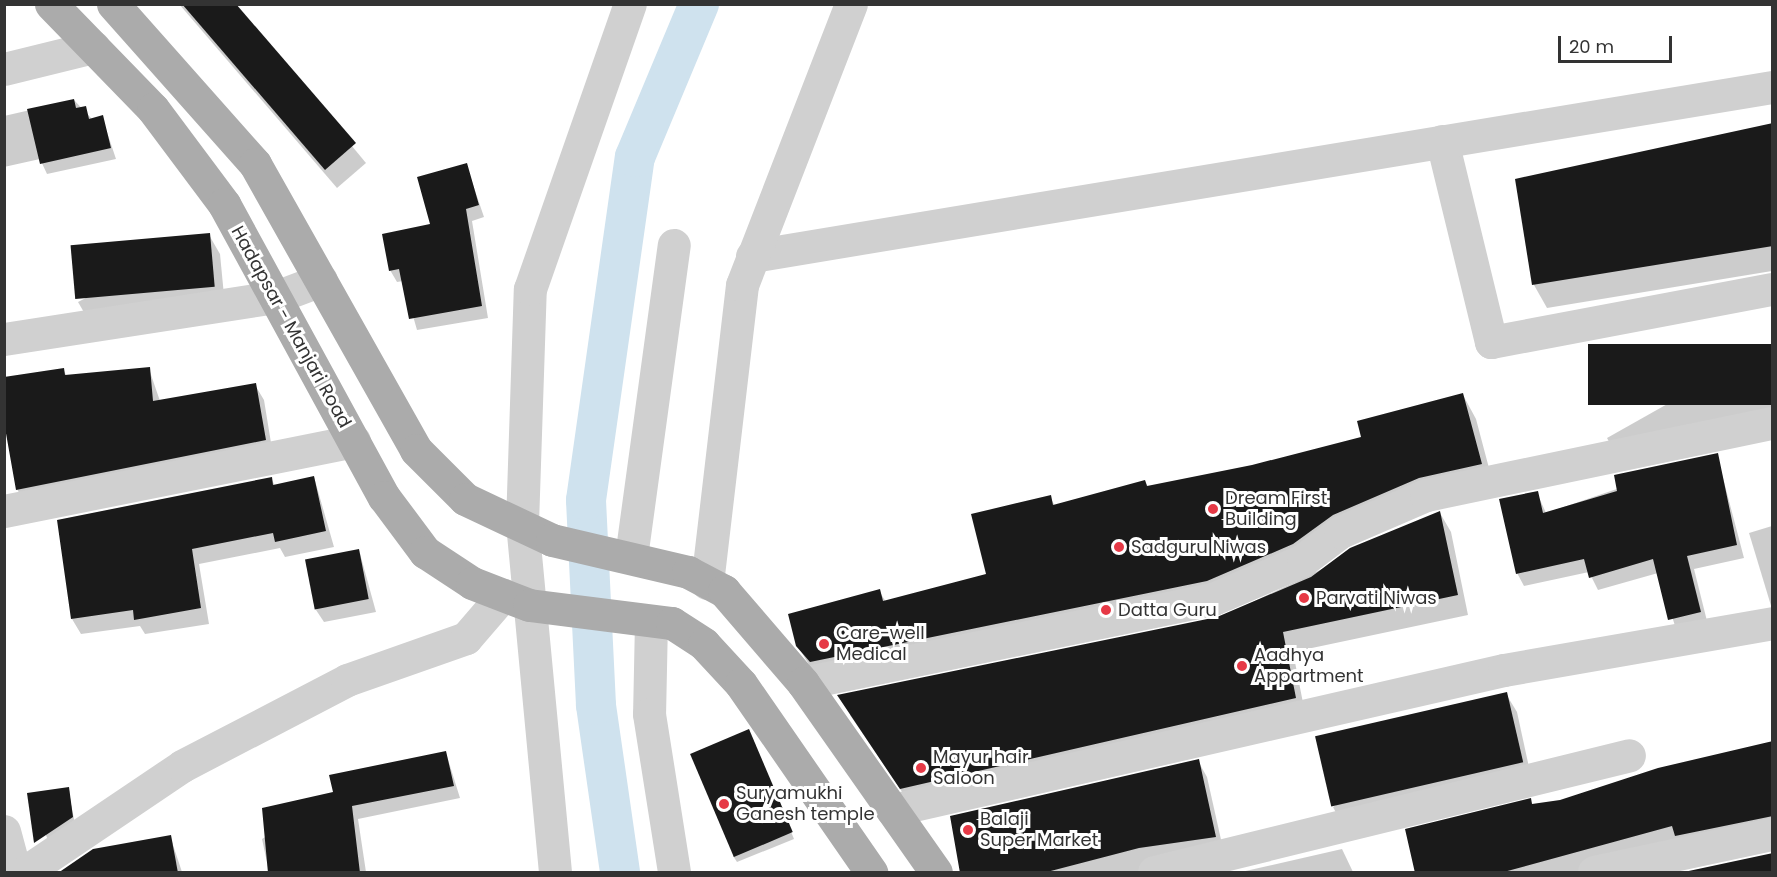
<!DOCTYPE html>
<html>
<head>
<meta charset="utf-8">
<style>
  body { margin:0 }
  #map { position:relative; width:1777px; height:877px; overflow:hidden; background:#fff; font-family:Poppins,sans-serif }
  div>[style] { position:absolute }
  .shadow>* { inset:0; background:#0003 }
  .canal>* { height:40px; margin:-20px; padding:0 20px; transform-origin:20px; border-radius:20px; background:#cfe2ee }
  .building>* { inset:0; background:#1a1a1a; transform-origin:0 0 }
  .minor>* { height:33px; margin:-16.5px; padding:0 16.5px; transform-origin:16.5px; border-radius:16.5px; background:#d0d0d0 }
  .major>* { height:33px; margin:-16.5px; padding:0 16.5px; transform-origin:16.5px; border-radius:16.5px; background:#ababab }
  .dots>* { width:16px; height:16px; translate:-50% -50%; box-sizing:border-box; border:3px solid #fff; border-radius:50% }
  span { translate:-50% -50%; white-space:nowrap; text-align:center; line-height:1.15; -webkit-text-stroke:6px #fff; paint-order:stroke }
  .street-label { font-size:18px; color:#333 }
  .poi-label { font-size:18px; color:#333 }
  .left { translate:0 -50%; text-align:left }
  .frame { position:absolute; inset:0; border:6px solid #333; pointer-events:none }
  .scale { position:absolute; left:1558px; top:36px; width:114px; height:27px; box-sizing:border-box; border:3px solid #333; border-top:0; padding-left:8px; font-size:18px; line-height:21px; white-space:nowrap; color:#333; -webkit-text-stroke:4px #fff; paint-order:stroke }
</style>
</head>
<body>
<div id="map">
  <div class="shadow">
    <i style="clip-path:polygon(179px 4px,234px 4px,366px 163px,337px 188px)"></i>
    <i style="clip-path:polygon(74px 100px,92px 119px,102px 117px,116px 159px,47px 174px,40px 159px,4px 167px,4px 116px)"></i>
    <i style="clip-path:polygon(1772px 125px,1772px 271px,1547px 308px,1534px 285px,1517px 181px)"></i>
    <i style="clip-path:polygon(466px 164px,484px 217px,472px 221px,488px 318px,417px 330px,403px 281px,397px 282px,390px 270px,432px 225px)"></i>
    <i style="clip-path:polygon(209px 235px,220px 254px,225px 306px,89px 321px,78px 302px)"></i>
    <i style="clip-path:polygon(1772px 345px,1772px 420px,1615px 453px,1607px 438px)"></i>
    <i style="clip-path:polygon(63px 369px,67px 377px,149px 369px,160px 401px,255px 385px,264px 400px,273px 455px,26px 505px,17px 489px)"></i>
    <i style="clip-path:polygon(1463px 395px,1476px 419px,1494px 487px,1432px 501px,1307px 567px,812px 670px,798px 646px,879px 591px,886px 602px,987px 575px,1050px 497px,1055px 506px,1145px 481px,1148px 487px,1253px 467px,1363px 438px)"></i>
    <i style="clip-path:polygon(1717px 455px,1744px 558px,1694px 569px,1708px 625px,1677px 632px,1658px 573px,1598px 590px,1589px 572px,1524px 586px,1517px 573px,1537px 493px,1546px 513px)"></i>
    <i style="clip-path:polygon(314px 477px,334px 547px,285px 557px,280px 548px,199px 564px,209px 624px,145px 634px,140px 626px,81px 634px,72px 619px,271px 478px,275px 486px)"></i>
    <i style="clip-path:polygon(1440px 513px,1451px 532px,1468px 615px,1293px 652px,1306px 718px,913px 808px,850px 715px,1217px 619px)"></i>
    <i style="clip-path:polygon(1772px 526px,1772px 609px,1749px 533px)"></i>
    <i style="clip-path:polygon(359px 550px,376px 612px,324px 622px,316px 610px)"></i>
    <i style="clip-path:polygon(1506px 694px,1517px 712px,1532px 781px,1343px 826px,1333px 807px)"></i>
    <i style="clip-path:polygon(752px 737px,794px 839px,737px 862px,733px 856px)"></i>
    <i style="clip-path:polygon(1772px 743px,1772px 834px,1597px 872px,1417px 872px,1530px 800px,1533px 805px,1560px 801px)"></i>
    <i style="clip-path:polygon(446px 753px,460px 798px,358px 819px,366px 872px,269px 872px,262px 839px,335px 794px)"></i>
    <i style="clip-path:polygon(1198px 761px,1207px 777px,1224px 853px,1155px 872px,961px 872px)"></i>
    <i style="clip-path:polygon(68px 789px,75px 824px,49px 842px,45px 833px)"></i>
    <i style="clip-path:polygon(170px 836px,182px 872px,60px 872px)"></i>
    <i style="clip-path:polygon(1342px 849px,1353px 872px,1241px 872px)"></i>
  </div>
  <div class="canal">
    <i style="left:620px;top:872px;width:169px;rotate:-98.2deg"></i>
    <i style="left:596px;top:705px;width:205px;rotate:-92.8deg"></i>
    <i style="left:586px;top:500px;width:346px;rotate:-81.9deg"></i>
    <i style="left:635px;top:157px;width:166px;rotate:-67.3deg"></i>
  </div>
  <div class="building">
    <i style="clip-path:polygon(182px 4px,236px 4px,356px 143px,325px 170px)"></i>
    <i style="clip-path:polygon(74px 99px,76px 108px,86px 106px,89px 119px,103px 115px,111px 148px,40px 164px,27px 109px)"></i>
    <i style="clip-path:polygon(1773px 123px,1773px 246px,1532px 285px,1515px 179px)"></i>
    <i style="clip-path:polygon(467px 163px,479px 205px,466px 209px,482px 306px,409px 319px,399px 269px,389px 271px,382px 234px,430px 224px,417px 177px)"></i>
    <i style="left:210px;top:233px;width:54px;height:140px;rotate:85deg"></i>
    <i style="left:1773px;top:344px;width:61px;height:185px;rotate:90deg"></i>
    <i style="clip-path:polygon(150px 367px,153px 401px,256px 383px,266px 440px,16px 490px,4px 422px,4px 377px,64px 368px,65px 375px)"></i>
    <i style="clip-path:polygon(1463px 393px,1482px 464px,1419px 478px,1333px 515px,1293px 544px,1207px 581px,810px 662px,796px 646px,788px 614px,880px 589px,883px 601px,986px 574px,971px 514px,1051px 495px,1053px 505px,1145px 480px,1147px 486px,1252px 465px,1361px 437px,1357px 421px)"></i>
    <i style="clip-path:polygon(1718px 453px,1737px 545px,1687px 556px,1701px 612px,1668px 620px,1653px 559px,1589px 578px,1584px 559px,1516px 574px,1499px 499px,1538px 491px,1543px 513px,1617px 491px,1614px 475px)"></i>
    <i style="clip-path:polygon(314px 476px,326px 531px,275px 542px,273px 533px,192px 549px,201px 608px,134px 620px,133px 610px,71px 619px,57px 520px,272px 477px,273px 485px)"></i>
    <i style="clip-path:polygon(1440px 511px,1458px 595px,1283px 632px,1296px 698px,900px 789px,837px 695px,1217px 617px,1311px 577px,1350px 548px)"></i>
    <i style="left:359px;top:549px;width:51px;height:55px;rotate:79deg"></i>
    <i style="left:1507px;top:692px;width:72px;height:197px;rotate:77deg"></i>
    <i style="left:749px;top:729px;width:112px;height:64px;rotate:67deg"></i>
    <i style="clip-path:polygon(1773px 741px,1773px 816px,1675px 836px,1672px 826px,1500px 873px,1415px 873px,1405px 829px,1531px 798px,1532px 804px,1560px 800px,1658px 768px)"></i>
    <i style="clip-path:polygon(446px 751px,454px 786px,352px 806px,360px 873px,268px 873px,262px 808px,333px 792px,329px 775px)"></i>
    <i style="clip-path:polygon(1199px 759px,1216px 837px,1139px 848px,1043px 873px,960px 873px,950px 816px)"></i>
    <i style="clip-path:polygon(69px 787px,73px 817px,34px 843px,27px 793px)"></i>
    <i style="clip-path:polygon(171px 835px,178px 873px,58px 873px,93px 849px)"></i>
    <i style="clip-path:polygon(1773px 853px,1773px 873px,1684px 872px)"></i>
  </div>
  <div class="minor">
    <i style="left:4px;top:69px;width:92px;rotate:-13.9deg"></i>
    <i style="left:1442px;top:141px;width:207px;rotate:76.3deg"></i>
    <i style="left:1491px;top:342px;width:286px;rotate:-10.7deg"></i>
    <i style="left:752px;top:256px;width:1034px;rotate:-9.41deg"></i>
    <i style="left:4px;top:339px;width:275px;rotate:-8.8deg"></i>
    <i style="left:276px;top:297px;width:48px;rotate:-20.7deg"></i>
    <i style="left:4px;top:511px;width:357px;rotate:-11.3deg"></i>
    <i style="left:631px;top:557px;width:315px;rotate:-82.2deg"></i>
    <i style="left:707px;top:583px;width:300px;rotate:-83.3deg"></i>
    <i style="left:742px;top:285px;width:301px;rotate:-68.8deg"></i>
    <i style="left:651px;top:621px;width:93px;rotate:91.2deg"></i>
    <i style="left:649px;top:714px;width:160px;rotate:81deg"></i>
    <i style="left:803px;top:683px;width:419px;rotate:-11.6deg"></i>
    <i style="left:1213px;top:599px;width:98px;rotate:-23.4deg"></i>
    <i style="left:1303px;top:560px;width:46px;rotate:-37.1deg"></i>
    <i style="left:1340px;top:532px;width:94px;rotate:-23.3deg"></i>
    <i style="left:1426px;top:495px;width:353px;rotate:-11.8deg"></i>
    <i style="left:892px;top:810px;width:628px;rotate:-12.89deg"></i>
    <i style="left:1504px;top:670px;width:272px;rotate:-9.9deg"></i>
    <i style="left:4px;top:831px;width:42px;rotate:75deg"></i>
    <i style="left:25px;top:872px;width:189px;rotate:-34deg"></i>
    <i style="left:182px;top:766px;width:186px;rotate:-27.5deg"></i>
    <i style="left:347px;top:680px;width:126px;rotate:-19.4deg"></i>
    <i style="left:466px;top:638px;width:57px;rotate:-49.3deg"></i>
    <i style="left:555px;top:872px;width:350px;rotate:-95.4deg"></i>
    <i style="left:522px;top:524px;width:235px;rotate:-88.1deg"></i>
    <i style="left:530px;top:289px;width:302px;rotate:-70.7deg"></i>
    <i style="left:1154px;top:872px;width:489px;rotate:-13.8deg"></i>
    <i style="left:1594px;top:872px;width:182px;rotate:-12.1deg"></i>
  </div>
  <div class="major">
    <i style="left:51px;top:4px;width:146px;rotate:45.8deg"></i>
    <i style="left:153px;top:109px;width:119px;rotate:53.2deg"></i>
    <i style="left:224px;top:204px;width:334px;rotate:61.4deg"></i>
    <i style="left:384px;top:497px;width:69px;rotate:53.3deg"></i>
    <i style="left:425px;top:552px;width:56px;rotate:33.4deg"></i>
    <i style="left:472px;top:583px;width:61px;rotate:21.1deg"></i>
    <i style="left:529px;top:605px;width:144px;rotate:7.2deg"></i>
    <i style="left:672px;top:623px;width:38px;rotate:33deg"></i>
    <i style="left:704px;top:644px;width:54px;rotate:47.2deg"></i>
    <i style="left:741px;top:684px;width:229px;rotate:55.3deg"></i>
    <i style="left:113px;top:4px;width:214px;rotate:48.4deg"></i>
    <i style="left:255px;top:164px;width:328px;rotate:60.6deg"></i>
    <i style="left:416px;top:450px;width:69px;rotate:45deg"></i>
    <i style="left:465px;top:499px;width:96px;rotate:25.2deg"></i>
    <i style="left:552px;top:540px;width:140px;rotate:13.2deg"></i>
    <i style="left:688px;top:572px;width:41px;rotate:27.8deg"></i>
    <i style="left:724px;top:591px;width:121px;rotate:49.3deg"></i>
    <i style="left:803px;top:683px;width:231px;rotate:54.9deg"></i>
  </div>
  <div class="dots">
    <i style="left:1213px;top:509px;background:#e63946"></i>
    <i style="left:1119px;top:547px;background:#e63946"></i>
    <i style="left:1304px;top:598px;background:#e63946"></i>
    <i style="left:1106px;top:610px;background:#e63946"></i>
    <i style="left:824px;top:644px;background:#e63946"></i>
    <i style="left:1242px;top:666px;background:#e63946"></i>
    <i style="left:921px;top:768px;background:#e63946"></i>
    <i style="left:724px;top:804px;background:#e63946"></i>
    <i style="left:968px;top:830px;background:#e63946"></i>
  </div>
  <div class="street-label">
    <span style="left:291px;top:327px;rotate:61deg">Hadapsar - Manjari Road</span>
  </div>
  <div class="poi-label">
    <span class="left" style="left:1225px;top:509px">Dream First<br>Building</span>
    <span class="left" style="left:1131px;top:547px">Sadguru Niwas</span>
    <span class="left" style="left:1316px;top:598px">Parvati Niwas</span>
    <span class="left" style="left:1118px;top:610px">Datta Guru</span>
    <span class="left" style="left:836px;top:644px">Care-well<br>Medical</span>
    <span class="left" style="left:1254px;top:666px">Aadhya<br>Appartment</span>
    <span class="left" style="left:933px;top:768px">Mayur hair<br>Saloon</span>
    <span class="left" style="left:736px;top:804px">Suryamukhi<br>Ganesh temple</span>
    <span class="left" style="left:980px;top:830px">Balaji<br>Super Market</span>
  </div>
  <div class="frame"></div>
  <div class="scale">20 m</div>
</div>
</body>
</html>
